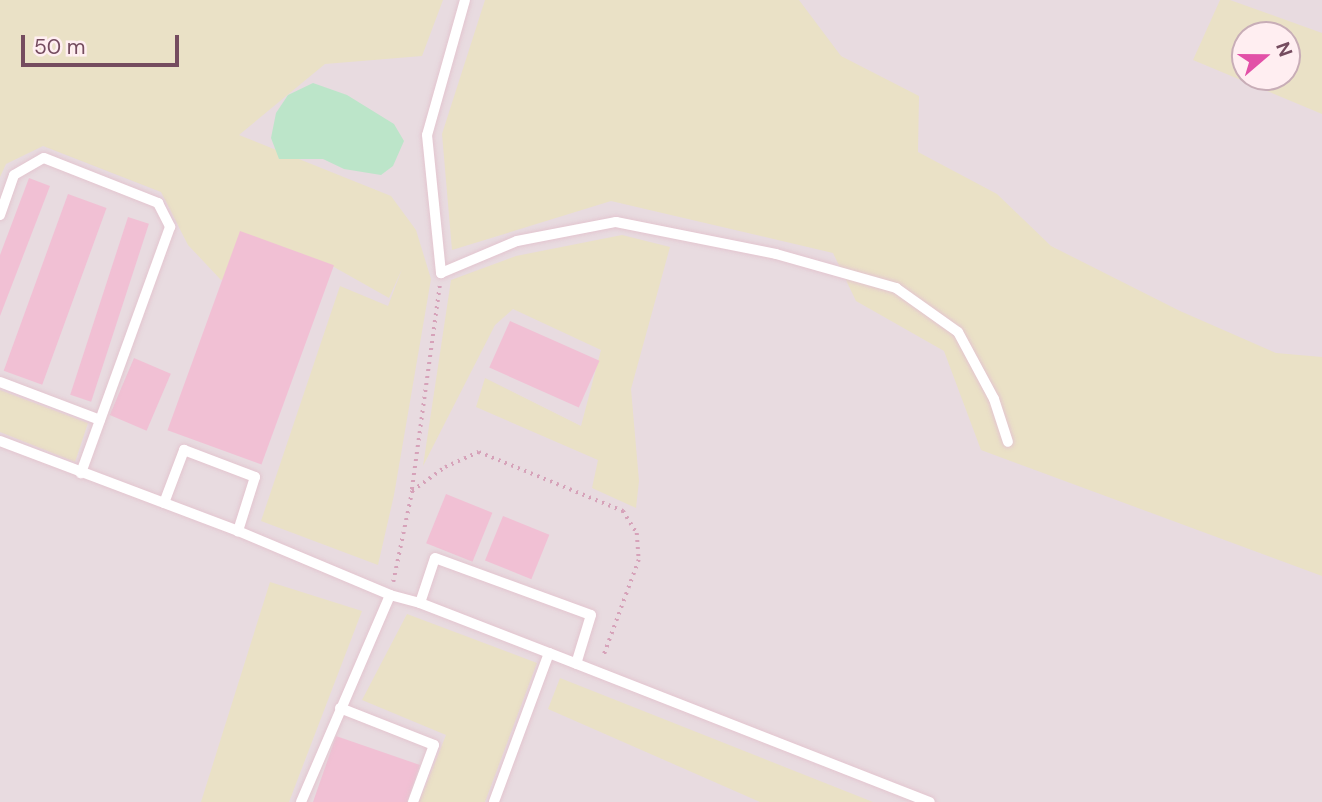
<!DOCTYPE html>
<html>
<head>
<meta charset="utf-8">
<style>
  body { margin:0 }
  #map { position:relative; width:1322px; height:802px; overflow:hidden; background:#fce7ec; font-family:"DM Sans",sans-serif }
  div>[style] { position:absolute }
  .industrial>* { inset:0; background:#e8dbe0 }
  .green>* { inset:0; background:#eae1c6 }
  .water>* { inset:0; background:#bce5c9 }
  .building>* { inset:0; background:#f1c0d4; transform-origin:0 0 }
  .path>* { height:3.5px; margin-top:-1.75px; transform-origin:0; background:repeating-linear-gradient(90deg,#d6a2b9 0 2px,transparent 0 7px) }
  .roads { filter:drop-shadow(0 0 2px #e3c5cf) drop-shadow(0 0 2px #e3c5cf) }
  .lane>* { height:10px; margin:-5px; padding:0 5px; transform-origin:5px; border-radius:5px; background:#fff }
  span { translate:-50% -50%; white-space:nowrap; text-align:center; line-height:1.15; -webkit-text-stroke:5px #ffeef1; paint-order:stroke }
  .north { position:absolute; left:1231px; top:21px; width:70px; height:70px; box-sizing:border-box; background:#ffeef1; border:2px solid #c8adb7; border-radius:50%; rotate:70deg; font-size:19px; font-weight:700; line-height:28px; text-align:center; color:#754c5f }
  .north::after { content:''; display:block; margin:auto; width:24px; height:32px; background:#e250a7; clip-path:polygon(50% 0,100% 100%,50% 72%,0 100%) }
  .scale { position:absolute; left:21px; top:35px; width:158px; height:32px; box-sizing:border-box; border:4px solid #754c5f; border-top:0; padding-left:9px; font-size:21px; line-height:24px; white-space:nowrap; color:#754c5f; -webkit-text-stroke:5px #ffeef1; paint-order:stroke }
</style>
</head>
<body>
<div id="map">
  <div class="industrial">
    <i style="clip-path:polygon(evenodd,0 0,1322px 0,1322px 802px,0 802px,0 0,1245px 35px,1287px 35px,1287px 77px,1245px 77px,1245px 35px)"></i>
  </div>
  <div class="green">
    <i style="clip-path:polygon(0 0,443px 0,422px 56px,325px 64px,239px 135px,391px 196px,416px 230px,431px 279px,394px 495px,378px 565px,261px 521px,340px 286px,388px 306px,402px 269px,389px 298px,334px 267px,221px 280px,188px 245px,161px 192px,43px 146px,6px 164px,0 177px)"></i>
    <i style="clip-path:polygon(485px 0,799px 0,841px 56px,919px 96px,918px 152px,997px 194px,1051px 246px,1180px 311px,1276px 353px,1322px 357px,1322px 576px,981px 450px,944px 351px,856px 301px,833px 253px,611px 201px,452px 250px,442px 134px)"></i>
    <i style="clip-path:polygon(evenodd,1220px 0,1230px 0,1322px 33px,1322px 114px,1193px 60px,1220px 0,1245px 35px,1287px 35px,1287px 77px,1245px 77px,1245px 35px)"></i>
    <i style="clip-path:polygon(622px 235px,670px 247px,631px 389px,639px 481px,636px 508px,592px 488px,598px 460px,476px 407px,485px 378px,581px 426px,601px 350px,513px 309px,495px 325px,423px 466px,451px 280px,516px 256px)"></i>
    <i style="clip-path:polygon(0 390px,88px 423px,75px 462px,0 432px)"></i>
    <i style="clip-path:polygon(270px 582px,362px 611px,289px 802px,201px 802px)"></i>
    <i style="clip-path:polygon(407px 614px,537px 663px,485px 802px,419px 802px,446px 735px,362px 700px)"></i>
    <i style="clip-path:polygon(560px 678px,873px 802px,760px 802px,548px 709px)"></i>
  </div>
  <div class="water">
    <i style="clip-path:polygon(313px 83px,347px 95px,394px 124px,404px 141px,393px 166px,381px 175px,344px 169px,323px 159px,279px 159px,271px 138px,276px 113px,288px 95px)"></i>
  </div>
  <div class="building">
    <i style="clip-path:polygon(29px 178px,50px 186px,0 316px,0 255px)"></i>
    <i style="left:68px;top:194px;width:41px;height:188px;rotate:20deg"></i>
    <i style="left:128px;top:217px;width:22px;height:187px;rotate:18deg"></i>
    <i style="left:240px;top:231px;width:100px;height:212px;rotate:20deg"></i>
    <i style="left:510px;top:321px;width:98px;height:51px;rotate:24deg"></i>
    <i style="left:134px;top:358px;width:40px;height:62px;rotate:23deg"></i>
    <i style="left:446px;top:494px;width:50px;height:53px;rotate:22deg"></i>
    <i style="left:503px;top:516px;width:50px;height:48px;rotate:22deg"></i>
    <i style="clip-path:polygon(336px 736px,420px 765px,407px 802px,313px 802px)"></i>
  </div>
  <div class="path">
    <i style="left:440px;top:286px;width:207px;rotate:97.8deg"></i>
    <i style="left:412px;top:491px;width:41px;rotate:-36deg"></i>
    <i style="left:445px;top:467px;width:37px;rotate:-24deg"></i>
    <i style="left:479px;top:452px;width:156px;rotate:22.3deg"></i>
    <i style="left:623px;top:511px;width:26px;rotate:58deg"></i>
    <i style="left:637px;top:533px;width:27px;rotate:86deg"></i>
    <i style="left:639px;top:560px;width:104px;rotate:110.2deg"></i>
    <i style="left:393px;top:582px;width:93px;rotate:-78.2deg"></i>
  </div>
  <div class="roads">
    <div class="lane">
      <i style="left:465px;top:0;width:140px;rotate:105.7deg"></i>
      <i style="left:427px;top:135px;width:139px;rotate:84.2deg"></i>
      <i style="left:441px;top:273px;width:82px;rotate:-22.8deg"></i>
      <i style="left:517px;top:241px;width:101px;rotate:-10.9deg"></i>
      <i style="left:616px;top:222px;width:163px;rotate:11.3deg"></i>
      <i style="left:776px;top:254px;width:125px;rotate:15.8deg"></i>
      <i style="left:896px;top:288px;width:76px;rotate:35.4deg"></i>
      <i style="left:958px;top:332px;width:76px;rotate:61.8deg"></i>
      <i style="left:994px;top:399px;width:45px;rotate:72deg"></i>
      <i style="left:0;top:215px;width:42px;rotate:-70.7deg"></i>
      <i style="left:14px;top:175px;width:34px;rotate:-30deg"></i>
      <i style="left:44px;top:158px;width:123px;rotate:21.5deg"></i>
      <i style="left:158px;top:203px;width:27px;rotate:63deg"></i>
      <i style="left:170px;top:227px;width:262px;rotate:109.9deg"></i>
      <i style="left:0;top:382px;width:107px;rotate:20.8deg"></i>
      <i style="left:0;top:441px;width:254px;rotate:20.7deg"></i>
      <i style="left:238px;top:531px;width:165px;rotate:22.8deg"></i>
      <i style="left:390px;top:595px;width:31px;rotate:15deg"></i>
      <i style="left:420px;top:603px;width:138px;rotate:21.2deg"></i>
      <i style="left:549px;top:653px;width:159px;rotate:110.3deg"></i>
      <i style="left:164px;top:503px;width:57px;rotate:-69.3deg"></i>
      <i style="left:184px;top:450px;width:76px;rotate:20.8deg"></i>
      <i style="left:255px;top:477px;width:57px;rotate:107.5deg"></i>
      <i style="left:420px;top:603px;width:47px;rotate:-71.6deg"></i>
      <i style="left:435px;top:558px;width:166px;rotate:20.1deg"></i>
      <i style="left:591px;top:615px;width:51px;rotate:107deg"></i>
      <i style="left:549px;top:653px;width:409px;rotate:21.4deg"></i>
      <i style="left:340px;top:708px;width:101px;rotate:21.5deg"></i>
      <i style="left:434px;top:745px;width:61px;rotate:110.2deg"></i>
      <i style="left:301px;top:802px;width:225px;rotate:-66.7deg"></i>
    </div>
  </div>
  <div class="north">N</div>
  <div class="scale">50 m</div>
</div>
</body>
</html>
